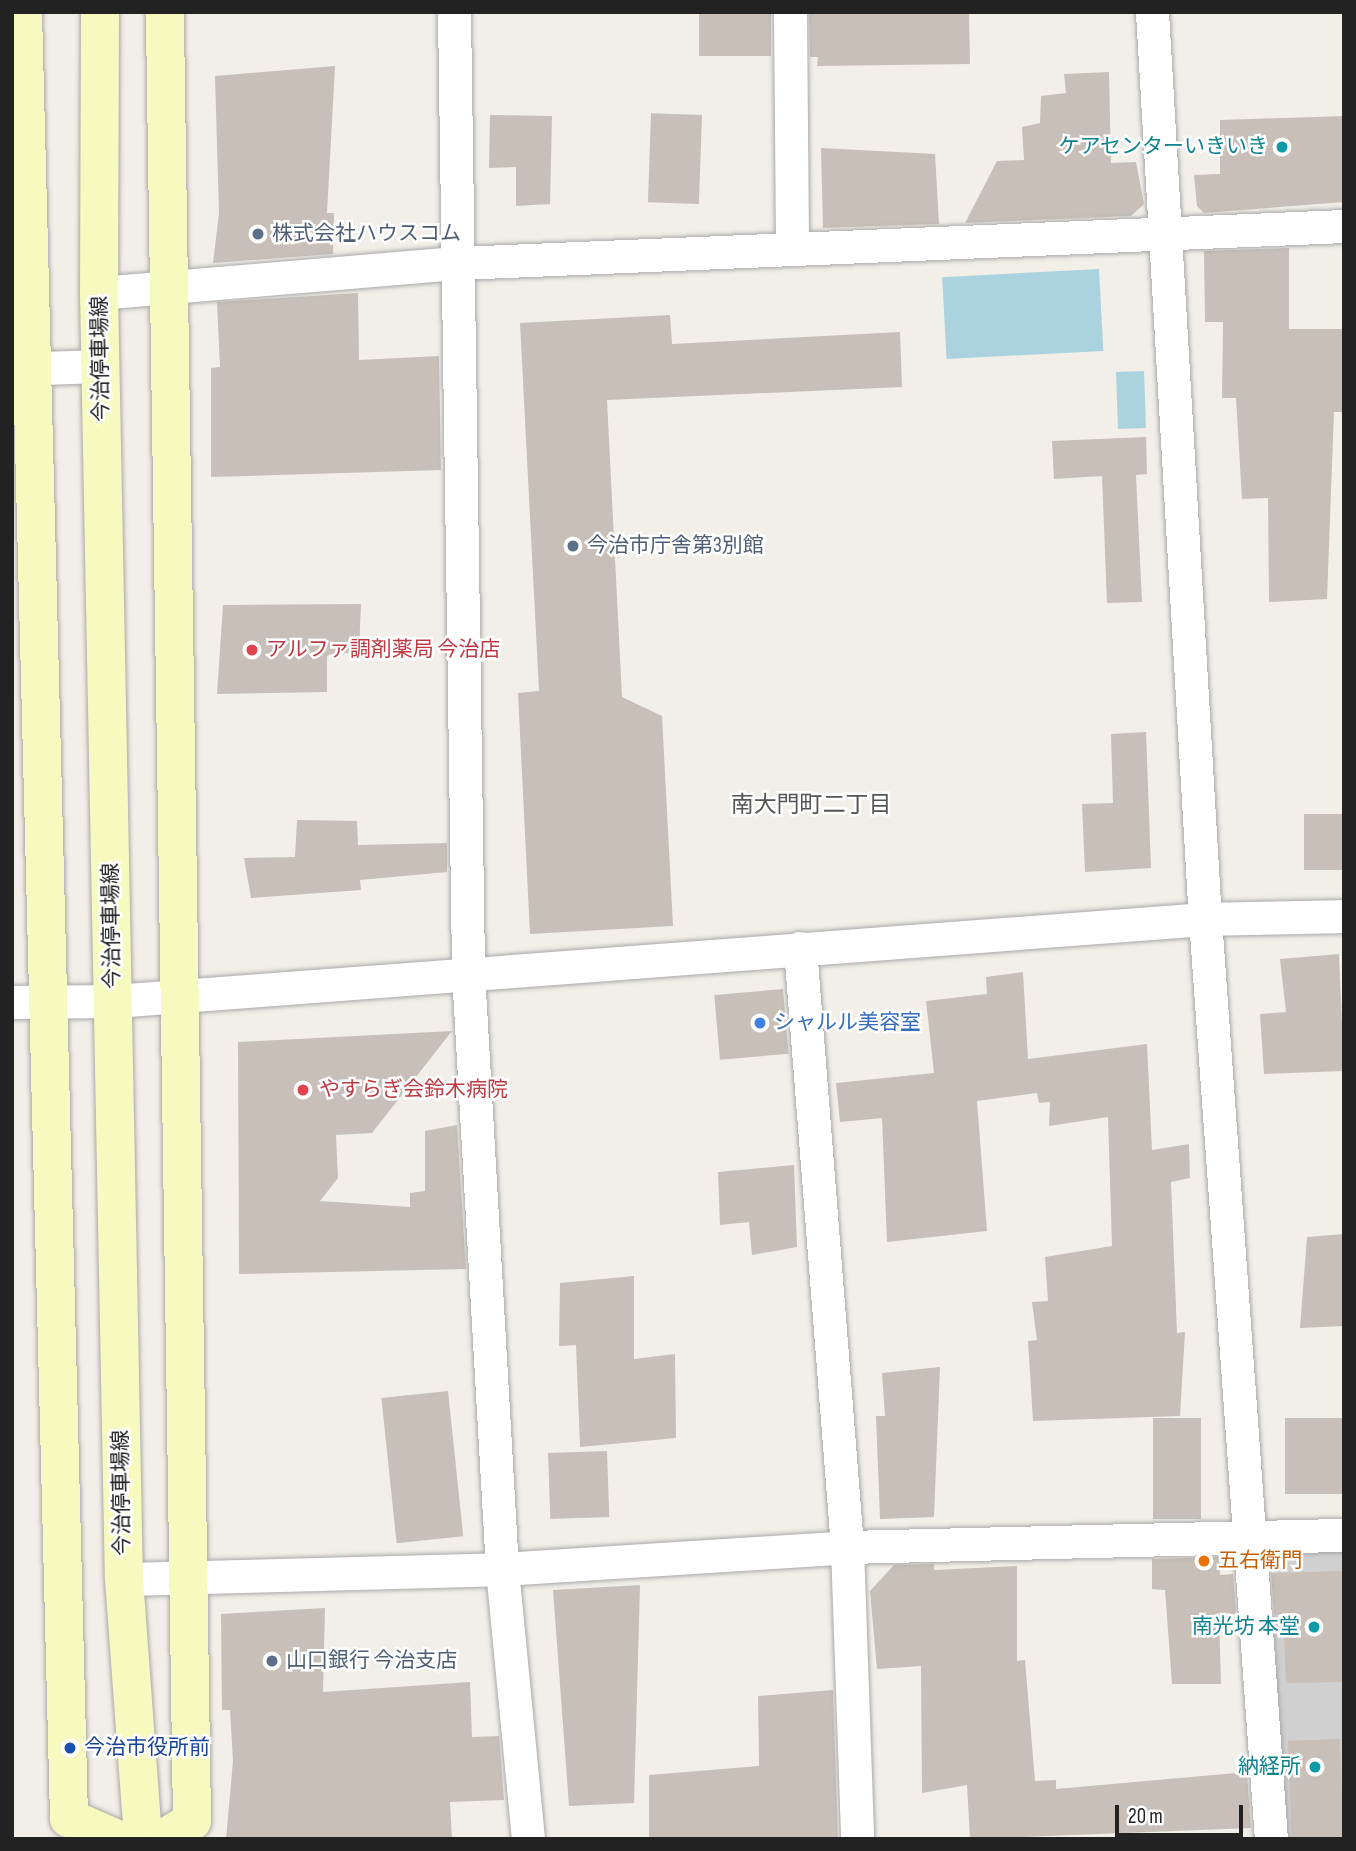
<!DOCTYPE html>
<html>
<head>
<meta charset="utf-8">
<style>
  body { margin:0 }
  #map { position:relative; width:1356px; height:1851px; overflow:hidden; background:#f2efe9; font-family:"Sofia Sans Condensed","Noto Sans JP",sans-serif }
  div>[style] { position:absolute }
  .religious>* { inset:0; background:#d0d0d0; transform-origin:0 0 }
  .water>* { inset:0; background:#aad3df; transform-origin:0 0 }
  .building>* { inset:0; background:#c7bfb8; transform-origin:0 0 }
  .roads { filter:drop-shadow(0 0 2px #a9a9a9) drop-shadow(0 0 2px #a9a9a9) }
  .minor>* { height:33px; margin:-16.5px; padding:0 16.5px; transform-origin:16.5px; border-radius:16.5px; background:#fff }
  .secondary>* { height:38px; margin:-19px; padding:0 19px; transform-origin:19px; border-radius:19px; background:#f7fabf }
  .dots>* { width:19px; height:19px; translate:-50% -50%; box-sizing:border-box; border:4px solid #fff; border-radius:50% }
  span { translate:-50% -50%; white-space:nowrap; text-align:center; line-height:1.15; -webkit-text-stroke:5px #fff; paint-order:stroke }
  .culture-label { font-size:21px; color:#0d838f }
  .right { translate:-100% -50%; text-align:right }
  .service-label { font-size:21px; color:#4e5e75 }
  .left { translate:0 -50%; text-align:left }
  .street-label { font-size:21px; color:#222 }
  .health-label { font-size:21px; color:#be3a42 }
  .shop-label { font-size:21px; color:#366cbe }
  .food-label { font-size:21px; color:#c56008 }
  .transit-label { font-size:21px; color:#164399 }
  .neighbourhood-label { font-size:23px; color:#555 }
  .frame { position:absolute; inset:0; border:14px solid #222; pointer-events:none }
  .scale { position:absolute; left:1115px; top:1805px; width:128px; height:32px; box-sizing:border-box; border:4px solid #222; border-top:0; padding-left:9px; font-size:21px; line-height:24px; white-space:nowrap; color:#222; -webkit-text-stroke:5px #fff; paint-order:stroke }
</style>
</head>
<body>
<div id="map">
  <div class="religious">
    <i style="left:1344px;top:1548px;width:291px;height:70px;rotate:90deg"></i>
  </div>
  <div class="water">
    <i style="left:1099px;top:269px;width:82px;height:157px;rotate:87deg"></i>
    <i style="left:1144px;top:371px;width:57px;height:28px;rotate:88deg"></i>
  </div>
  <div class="building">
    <i style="left:699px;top:12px;width:72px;height:44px"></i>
    <i style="clip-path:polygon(809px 12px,969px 12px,970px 64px,817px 66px,818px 57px,810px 57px)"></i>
    <i style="clip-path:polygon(335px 66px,327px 213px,334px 213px,333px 254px,213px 263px,219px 213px,215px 76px)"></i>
    <i style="clip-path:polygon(1109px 72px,1111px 163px,1136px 162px,1144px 204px,1131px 216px,965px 223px,997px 161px,1024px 160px,1022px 127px,1040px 123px,1041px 96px,1066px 93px,1064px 74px)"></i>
    <i style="clip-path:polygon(490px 115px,552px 116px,550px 204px,516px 206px,516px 167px,489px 168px)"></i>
    <i style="left:702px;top:115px;width:89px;height:51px;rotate:92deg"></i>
    <i style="clip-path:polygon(1344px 116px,1344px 202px,1204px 213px,1197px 206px,1194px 175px,1220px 174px,1220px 120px)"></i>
    <i style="clip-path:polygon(821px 148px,935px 154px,939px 224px,823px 228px)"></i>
    <i style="clip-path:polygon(1289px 248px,1289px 329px,1344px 329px,1344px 412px,1334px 412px,1327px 599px,1269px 602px,1268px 498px,1242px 499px,1236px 398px,1222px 398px,1223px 322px,1205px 322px,1204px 251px)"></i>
    <i style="clip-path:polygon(358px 293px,359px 360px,439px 356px,441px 470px,211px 477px,211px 368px,220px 367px,217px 302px)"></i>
    <i style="clip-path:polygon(670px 315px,672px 344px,900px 332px,902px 387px,607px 400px,622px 697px,662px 716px,673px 926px,530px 934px,518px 693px,539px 691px,520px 323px)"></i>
    <i style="clip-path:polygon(1146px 437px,1147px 474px,1136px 475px,1142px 602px,1107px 603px,1102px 476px,1054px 479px,1052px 441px)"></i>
    <i style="clip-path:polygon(361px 604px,359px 651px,327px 656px,327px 692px,217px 694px,223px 605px)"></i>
    <i style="clip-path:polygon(1146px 732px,1151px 868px,1085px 872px,1082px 804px,1113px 803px,1111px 734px)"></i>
    <i style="left:1344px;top:814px;width:56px;height:40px;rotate:90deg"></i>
    <i style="clip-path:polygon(297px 820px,357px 821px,358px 845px,447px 843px,447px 872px,360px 880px,361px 890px,251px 898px,244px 858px,295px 857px)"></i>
    <i style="clip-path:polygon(1339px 954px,1344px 1071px,1264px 1074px,1260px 1014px,1286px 1012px,1280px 959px)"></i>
    <i style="clip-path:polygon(1023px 972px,1028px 1059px,1147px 1044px,1152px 1150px,1189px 1144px,1190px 1178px,1171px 1182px,1177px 1333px,1185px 1332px,1180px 1416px,1033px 1421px,1028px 1341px,1037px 1340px,1032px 1302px,1048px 1301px,1045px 1257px,1112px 1246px,1108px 1117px,1049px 1126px,1050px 1102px,1039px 1103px,1037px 1093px,977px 1101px,987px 1231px,887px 1242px,882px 1118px,840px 1122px,836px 1083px,934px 1073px,926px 1001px,987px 994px,986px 977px)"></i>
    <i style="left:783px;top:989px;width:65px;height:69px;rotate:85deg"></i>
    <i style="clip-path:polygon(452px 1031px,372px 1133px,336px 1135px,338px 1178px,320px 1201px,410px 1207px,410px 1193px,425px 1191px,425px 1131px,457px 1125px,466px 1269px,239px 1274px,238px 1042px)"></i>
    <i style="clip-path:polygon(794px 1165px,797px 1247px,752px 1255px,749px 1222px,720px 1225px,718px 1172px)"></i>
    <i style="clip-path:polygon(1344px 1234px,1344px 1326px,1300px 1328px,1307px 1237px)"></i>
    <i style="clip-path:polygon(634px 1276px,634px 1359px,675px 1354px,676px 1438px,580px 1447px,576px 1345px,559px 1346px,560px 1283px)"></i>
    <i style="clip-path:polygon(940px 1367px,934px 1517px,880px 1519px,876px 1416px,885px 1416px,882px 1373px)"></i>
    <i style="left:448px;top:1391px;width:146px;height:67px;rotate:84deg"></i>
    <i style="left:1201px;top:1418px;width:101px;height:48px;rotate:90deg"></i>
    <i style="left:1285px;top:1418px;width:59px;height:76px"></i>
    <i style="left:607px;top:1451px;width:66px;height:59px;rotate:88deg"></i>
    <i style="clip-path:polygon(1219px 1557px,1220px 1575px,1233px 1574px,1236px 1614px,1219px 1615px,1221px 1684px,1172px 1684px,1165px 1590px,1152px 1589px,1152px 1559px)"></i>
    <i style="clip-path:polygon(934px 1564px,934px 1570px,1017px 1566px,1017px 1661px,1025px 1660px,1035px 1781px,1056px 1780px,1056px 1789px,1247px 1772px,1251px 1828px,970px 1839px,967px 1785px,922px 1793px,921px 1666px,877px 1669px,870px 1591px,894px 1565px)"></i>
    <i style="clip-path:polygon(1344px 1571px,1344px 1682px,1286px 1683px,1283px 1614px,1274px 1614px,1271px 1573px)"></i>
    <i style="clip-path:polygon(640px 1585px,634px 1803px,569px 1806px,553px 1590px)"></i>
    <i style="clip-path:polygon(325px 1608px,323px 1692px,470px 1682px,472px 1737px,499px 1736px,504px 1800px,450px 1802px,452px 1839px,226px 1839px,233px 1761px,230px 1710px,222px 1710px,221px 1614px)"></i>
    <i style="clip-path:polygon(833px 1690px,838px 1839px,649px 1839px,649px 1775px,759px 1766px,758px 1696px)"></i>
    <i style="left:1340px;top:1739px;width:100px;height:52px;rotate:88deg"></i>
  </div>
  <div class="roads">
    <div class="minor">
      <i style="left:454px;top:12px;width:960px;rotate:89.16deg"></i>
      <i style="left:468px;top:972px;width:598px;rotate:86.74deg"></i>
      <i style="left:502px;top:1569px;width:271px;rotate:84.5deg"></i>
      <i style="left:790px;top:12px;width:234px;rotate:89.5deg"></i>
      <i style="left:1152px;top:12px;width:909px;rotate:86.66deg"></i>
      <i style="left:1205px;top:919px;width:922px;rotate:85.9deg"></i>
      <i style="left:99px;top:293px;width:360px;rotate:-4.8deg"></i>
      <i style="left:458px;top:263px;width:887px;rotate:-2.39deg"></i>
      <i style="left:12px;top:369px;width:89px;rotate:-1.9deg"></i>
      <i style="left:800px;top:948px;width:601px;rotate:85.51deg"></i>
      <i style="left:847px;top:1547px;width:292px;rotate:88deg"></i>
      <i style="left:12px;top:1002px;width:102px;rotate:-0.6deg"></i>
      <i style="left:114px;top:1001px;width:1094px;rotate:-4.3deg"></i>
      <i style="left:1205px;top:919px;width:139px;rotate:-1.2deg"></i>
      <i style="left:124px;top:1579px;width:378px;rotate:-1.5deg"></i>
      <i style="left:502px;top:1569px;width:346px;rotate:-3.6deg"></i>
      <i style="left:847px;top:1547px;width:497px;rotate:-1.4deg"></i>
    </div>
    <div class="secondary">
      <i style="left:23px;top:12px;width:1807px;rotate:88.54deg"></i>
      <i style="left:69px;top:1818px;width:52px;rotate:23.6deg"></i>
      <i style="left:100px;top:12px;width:281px;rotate:90.2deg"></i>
      <i style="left:99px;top:293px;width:1286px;rotate:88.89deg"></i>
      <i style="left:124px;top:1579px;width:261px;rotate:85.8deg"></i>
      <i style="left:163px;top:1839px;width:34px;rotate:-32deg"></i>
      <i style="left:192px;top:1821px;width:1809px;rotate:-90.86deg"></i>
    </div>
  </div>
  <div class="dots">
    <i style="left:1282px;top:147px;background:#0f9aa8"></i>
    <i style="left:258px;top:234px;background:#5c6f8a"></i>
    <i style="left:573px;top:546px;background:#5c6f8a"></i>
    <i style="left:252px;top:650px;background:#e0444e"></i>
    <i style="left:760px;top:1023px;background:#3f7fe0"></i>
    <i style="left:303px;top:1090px;background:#e0444e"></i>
    <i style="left:1204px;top:1561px;background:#e8710a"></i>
    <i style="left:1314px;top:1627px;background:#0f9aa8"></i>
    <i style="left:272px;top:1661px;background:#5c6f8a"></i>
    <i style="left:70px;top:1748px;background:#1a4fb4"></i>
    <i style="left:1315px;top:1767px;background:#0f9aa8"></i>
  </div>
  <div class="culture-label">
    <span class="right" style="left:1268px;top:147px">ケアセンターいきいき</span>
    <span class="right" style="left:1300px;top:1627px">南光坊 本堂</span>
    <span class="right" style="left:1301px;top:1767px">納経所</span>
  </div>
  <div class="service-label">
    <span class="left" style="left:272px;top:234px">株式会社ハウスコム</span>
    <span class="left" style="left:587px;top:546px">今治市庁舎第3別館</span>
    <span class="left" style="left:286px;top:1661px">山口銀行 今治支店</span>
  </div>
  <div class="street-label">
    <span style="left:101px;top:359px;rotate:-91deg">今治停車場線</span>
    <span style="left:112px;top:926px;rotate:-91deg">今治停車場線</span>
    <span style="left:122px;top:1493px;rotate:-91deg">今治停車場線</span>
  </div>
  <div class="health-label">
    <span class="left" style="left:266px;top:650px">アルファ調剤薬局 今治店</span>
    <span class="left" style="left:319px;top:1090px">やすらぎ会鈴木病院</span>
  </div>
  <div class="shop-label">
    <span class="left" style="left:774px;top:1023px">シャルル美容室</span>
  </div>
  <div class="food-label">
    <span class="left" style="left:1218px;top:1561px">五右衛門</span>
  </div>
  <div class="transit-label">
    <span class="left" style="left:84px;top:1748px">今治市役所前</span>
  </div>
  <div class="neighbourhood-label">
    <span style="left:811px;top:805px">南大門町二丁目</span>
  </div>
  <div class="frame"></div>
  <div class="scale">20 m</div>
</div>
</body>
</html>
